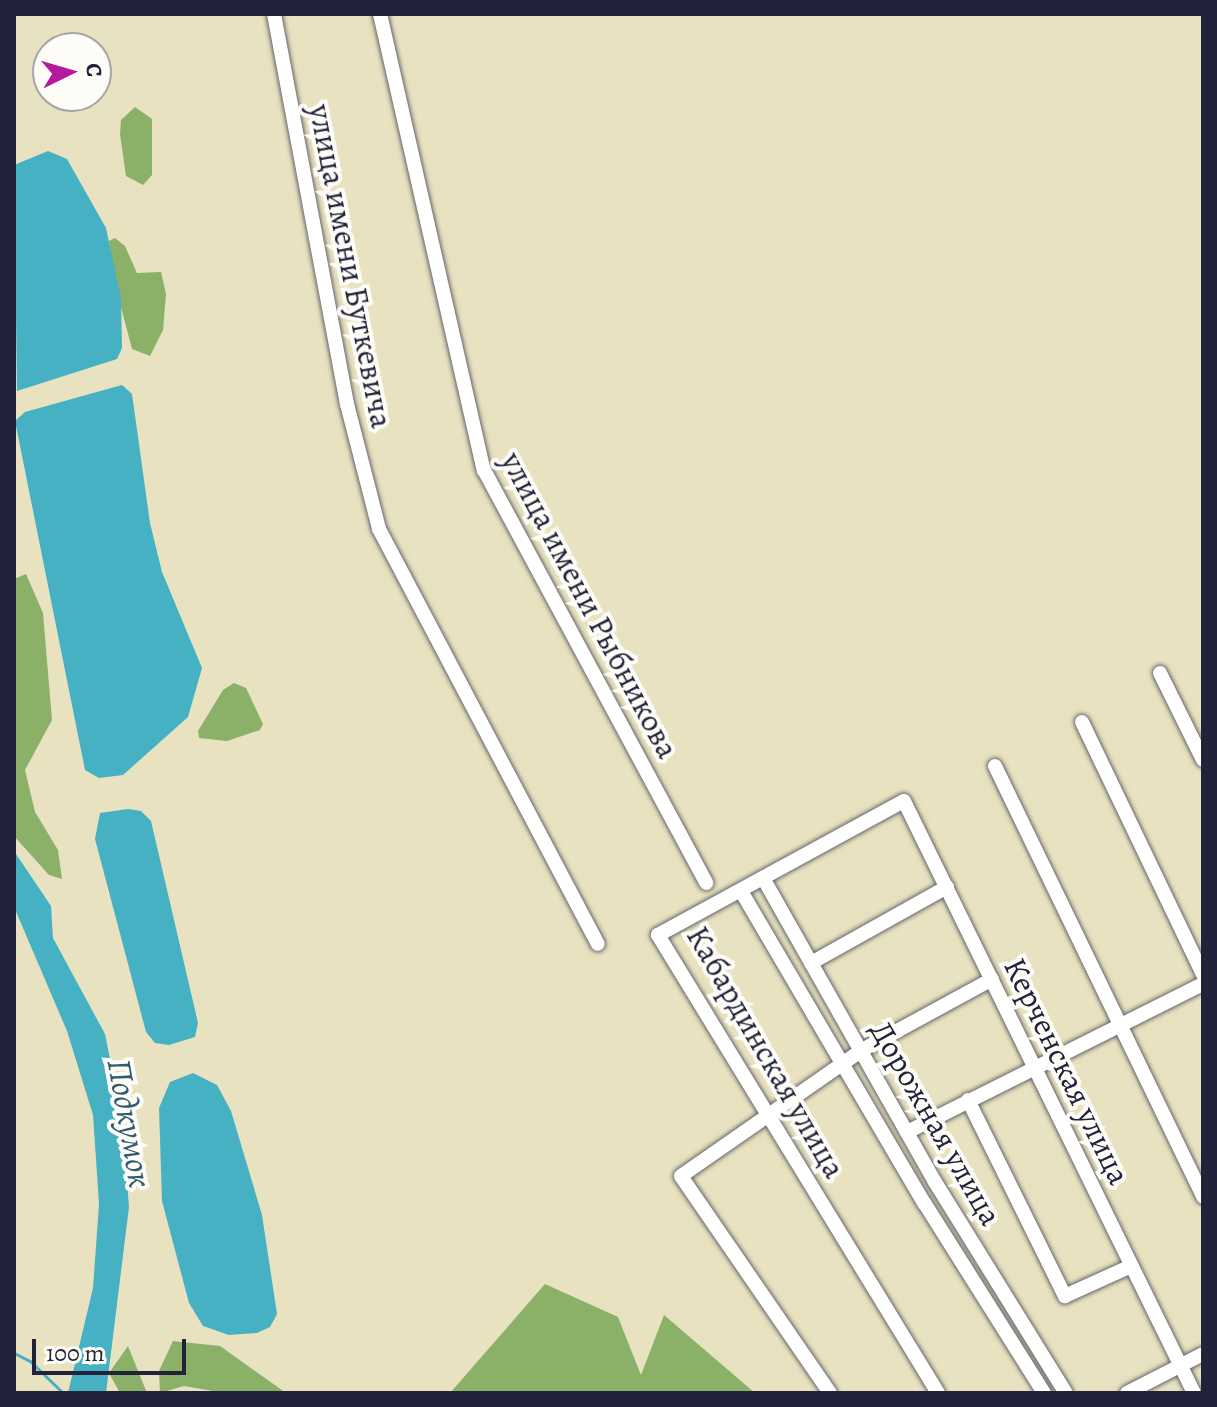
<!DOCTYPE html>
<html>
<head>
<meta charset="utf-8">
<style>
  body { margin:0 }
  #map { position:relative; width:1217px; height:1407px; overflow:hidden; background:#e8e2c0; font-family:Alegreya,serif }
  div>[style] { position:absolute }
  .forest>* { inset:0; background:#8ab167 }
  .water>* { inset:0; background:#45b1c3 }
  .stream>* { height:3px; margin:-1.5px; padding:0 1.5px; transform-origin:1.5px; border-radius:1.5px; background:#45b1c3 }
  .roads { filter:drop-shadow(0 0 2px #67656a) drop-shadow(0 0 2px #67656a) }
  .minor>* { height:14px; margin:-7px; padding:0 7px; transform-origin:7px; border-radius:7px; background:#fff }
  span { translate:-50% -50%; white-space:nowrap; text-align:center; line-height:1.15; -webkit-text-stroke:8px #fdfcf7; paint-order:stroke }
  .street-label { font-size:32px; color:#22223b }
  .water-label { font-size:34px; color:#305b71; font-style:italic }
  .frame { position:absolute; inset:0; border:16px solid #22223b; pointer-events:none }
  .north { position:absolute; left:32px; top:32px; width:80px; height:80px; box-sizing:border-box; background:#fdfcf7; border:2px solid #a5a5ac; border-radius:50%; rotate:85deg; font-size:22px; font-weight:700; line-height:32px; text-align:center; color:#22223b }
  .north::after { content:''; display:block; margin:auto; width:28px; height:36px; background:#b5179e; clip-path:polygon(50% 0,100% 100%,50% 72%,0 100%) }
  .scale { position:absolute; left:32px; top:1339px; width:154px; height:36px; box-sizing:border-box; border:4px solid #22223b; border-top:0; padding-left:10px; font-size:24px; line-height:28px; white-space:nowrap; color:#22223b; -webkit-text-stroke:6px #fdfcf7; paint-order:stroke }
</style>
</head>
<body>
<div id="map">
  <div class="forest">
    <i style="clip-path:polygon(135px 107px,152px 119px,152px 175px,143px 185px,126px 176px,120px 134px,121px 120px)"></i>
    <i style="clip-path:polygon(115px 238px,125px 246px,137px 273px,161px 272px,166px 294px,163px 330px,150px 356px,132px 349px,116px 288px,109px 241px)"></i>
    <i style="clip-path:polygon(26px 574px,43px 613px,52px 720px,25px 770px,35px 812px,58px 850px,62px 879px,49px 875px,14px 836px,14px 579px)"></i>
    <i style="clip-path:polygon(234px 683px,246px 688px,263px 724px,260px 730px,227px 741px,199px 738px,198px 731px,223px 690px)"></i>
    <i style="clip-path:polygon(545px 1284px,618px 1317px,641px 1375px,664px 1315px,755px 1393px,450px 1393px)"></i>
    <i style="clip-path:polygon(173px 1341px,220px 1346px,286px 1393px,224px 1393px,184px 1386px,160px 1393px,159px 1371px)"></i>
    <i style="clip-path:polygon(128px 1346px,147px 1393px,120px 1393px,109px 1373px)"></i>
  </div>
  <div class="water">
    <i style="clip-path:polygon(48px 151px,67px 159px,106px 228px,121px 298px,122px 348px,117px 359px,17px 391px,14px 165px)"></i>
    <i style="clip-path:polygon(122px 385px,132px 394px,150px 523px,162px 572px,202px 668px,188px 717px,123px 775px,99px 778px,85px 770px,15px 421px,25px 412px)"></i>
    <i style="clip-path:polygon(128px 809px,141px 811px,151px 821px,198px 1023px,195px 1037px,169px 1045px,155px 1043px,146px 1032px,95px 839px,100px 813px)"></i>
    <i style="clip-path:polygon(14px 851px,51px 906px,53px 938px,105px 1034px,122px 1119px,129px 1207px,106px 1393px,68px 1393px,93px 1288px,99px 1204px,93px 1115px,67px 1031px,14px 907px)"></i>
    <i style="clip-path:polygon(193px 1073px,217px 1085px,231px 1111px,262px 1215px,277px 1314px,270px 1327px,257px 1333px,229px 1335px,203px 1326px,189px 1303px,162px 1201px,159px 1108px,170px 1082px)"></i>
  </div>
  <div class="stream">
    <i style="left:14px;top:1353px;width:18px;rotate:27deg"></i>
    <i style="left:30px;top:1361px;width:46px;rotate:44.1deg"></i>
  </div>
  <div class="roads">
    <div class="minor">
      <i style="left:274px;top:14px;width:397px;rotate:79.4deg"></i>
      <i style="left:347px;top:404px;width:129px;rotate:75.6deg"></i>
      <i style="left:379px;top:529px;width:469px;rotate:62.2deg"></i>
      <i style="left:380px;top:14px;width:468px;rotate:77.2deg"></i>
      <i style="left:484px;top:470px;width:469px;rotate:61.7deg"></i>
      <i style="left:1160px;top:673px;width:97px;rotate:63.7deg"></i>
      <i style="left:1082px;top:722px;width:280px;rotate:64.4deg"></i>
      <i style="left:995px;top:766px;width:479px;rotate:64.2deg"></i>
      <i style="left:763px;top:878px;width:349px;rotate:60.5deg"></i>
      <i style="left:935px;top:1182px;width:248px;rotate:58.2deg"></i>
      <i style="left:741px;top:891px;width:363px;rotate:59.6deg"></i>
      <i style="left:925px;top:1204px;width:223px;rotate:57.8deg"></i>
      <i style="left:811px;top:963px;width:156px;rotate:-29.2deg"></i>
      <i style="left:968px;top:1100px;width:219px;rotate:63.7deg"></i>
      <i style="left:1065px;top:1296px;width:72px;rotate:-24.4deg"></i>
      <i style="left:907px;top:1132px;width:331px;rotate:-26.6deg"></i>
      <i style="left:830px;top:1393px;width:263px;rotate:-124.5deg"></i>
      <i style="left:681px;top:1176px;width:221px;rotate:-34.8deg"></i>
      <i style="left:862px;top:1050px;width:148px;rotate:-28.6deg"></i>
      <i style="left:938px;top:1393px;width:537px;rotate:-121.44deg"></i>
      <i style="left:658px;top:935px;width:280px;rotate:-28.6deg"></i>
      <i style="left:904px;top:801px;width:659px;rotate:63.9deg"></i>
      <i style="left:1127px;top:1393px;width:85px;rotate:-27.2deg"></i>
    </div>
  </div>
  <div class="street-label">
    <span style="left:351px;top:266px;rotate:79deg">улица имени Буткевича</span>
    <span style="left:590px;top:605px;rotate:62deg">улица имени Рыбникова</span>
    <span style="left:766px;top:1052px;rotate:60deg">Кабардинская улица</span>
    <span style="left:1067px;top:1071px;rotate:64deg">Керченская улица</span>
    <span style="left:936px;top:1123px;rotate:60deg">Дорожная улица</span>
  </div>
  <div class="water-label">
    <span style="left:130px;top:1123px;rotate:80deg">Подкумок</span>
  </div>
  <div class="frame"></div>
  <div class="north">С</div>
  <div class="scale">100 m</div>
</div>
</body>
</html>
